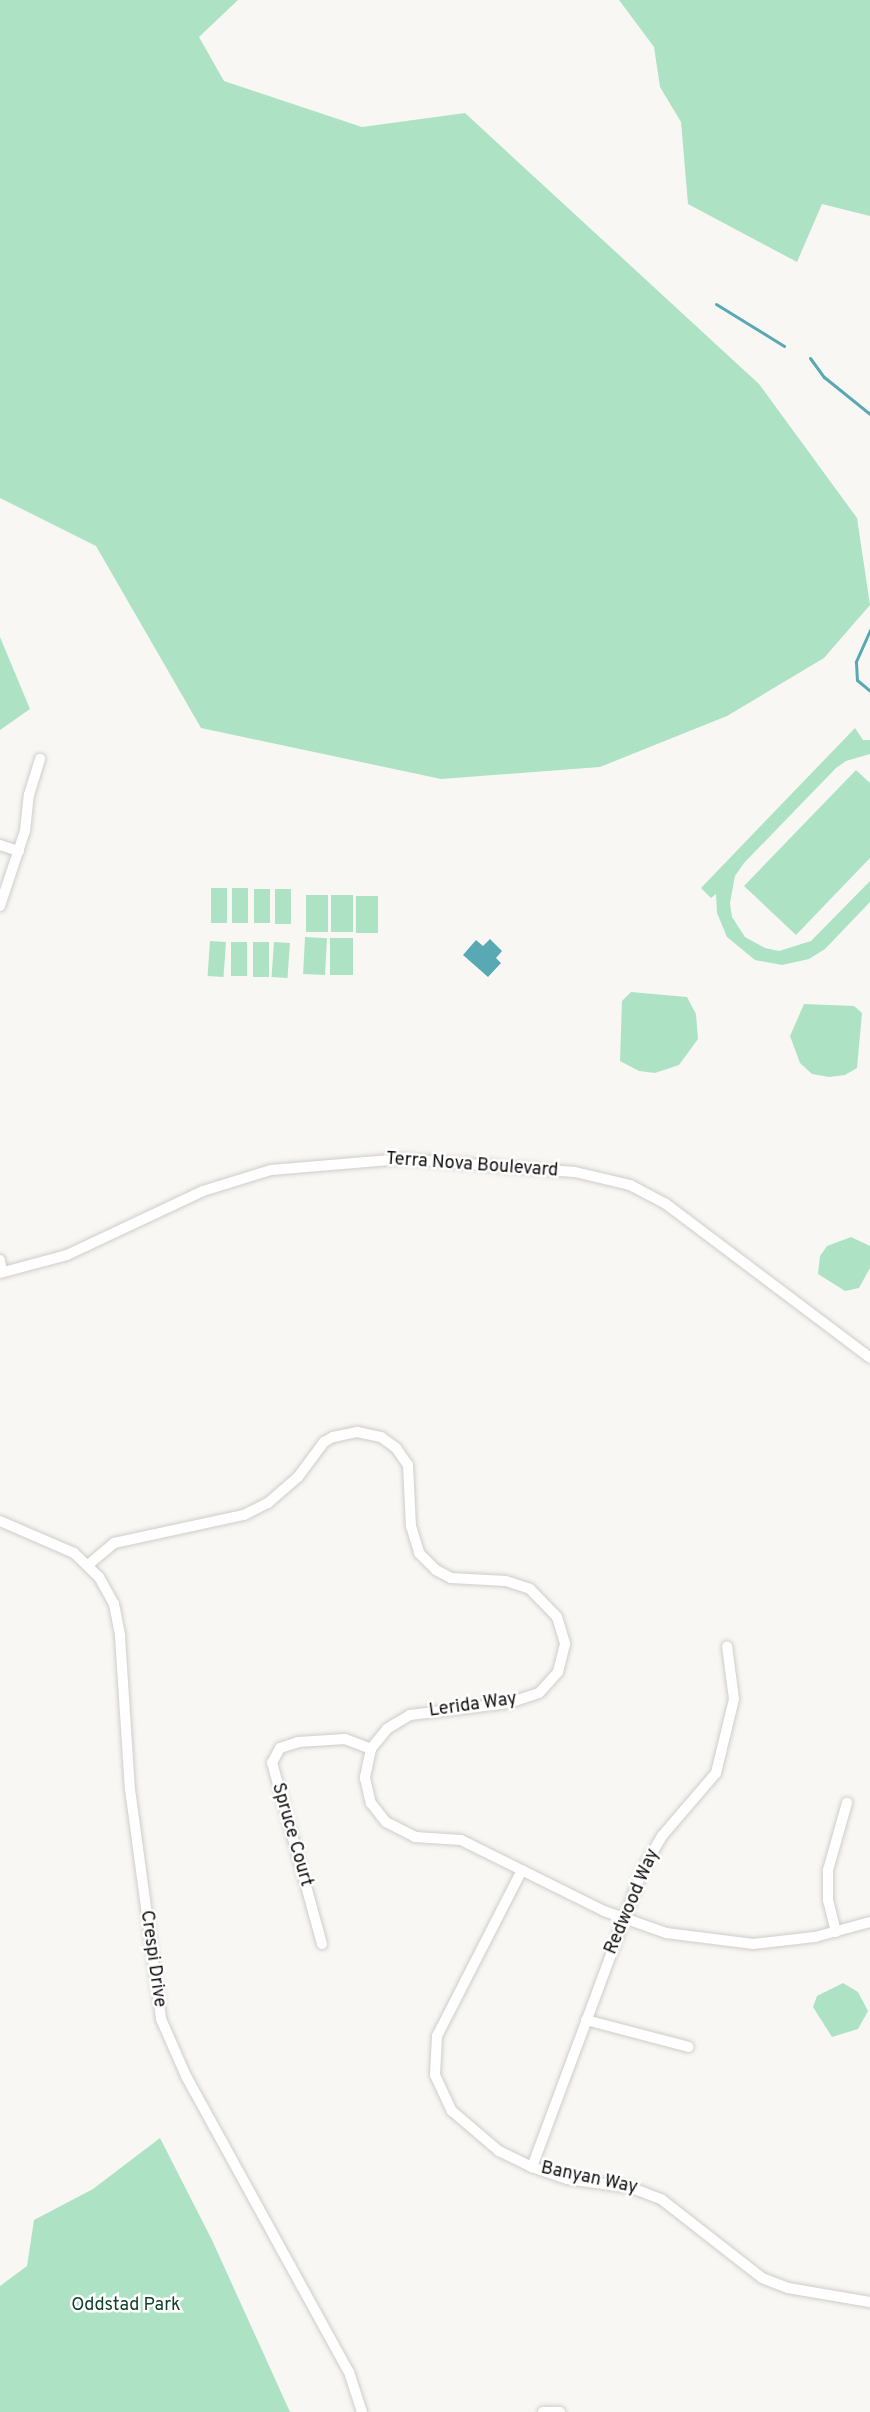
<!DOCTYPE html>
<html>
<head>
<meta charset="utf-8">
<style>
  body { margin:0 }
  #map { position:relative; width:870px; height:2412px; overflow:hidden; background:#f9f7f4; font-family:Overpass,sans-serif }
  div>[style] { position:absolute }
  .green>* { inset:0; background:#ade3c4; transform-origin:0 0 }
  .water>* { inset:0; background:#58a9b3 }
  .stream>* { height:3px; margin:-1.5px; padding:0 1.5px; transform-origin:1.5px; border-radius:1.5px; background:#58a9b3 }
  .roads { filter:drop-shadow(0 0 2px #cfcdca) drop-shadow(0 0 2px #cfcdca) }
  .minor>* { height:10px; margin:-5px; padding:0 5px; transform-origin:5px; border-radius:5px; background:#fff }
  span { translate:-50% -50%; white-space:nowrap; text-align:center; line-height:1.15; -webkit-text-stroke:5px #fff; paint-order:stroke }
  .street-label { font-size:18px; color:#0c0c0b }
  .park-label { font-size:18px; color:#0f412a }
</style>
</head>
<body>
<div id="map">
  <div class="green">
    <i style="clip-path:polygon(0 0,238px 0,199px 37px,224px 81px,362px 127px,465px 113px,759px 384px,857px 518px,870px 605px,824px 658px,727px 716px,600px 767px,441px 779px,201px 728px,96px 546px,0 498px)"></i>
    <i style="clip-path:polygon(619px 0,870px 0,870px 216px,822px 204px,797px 262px,688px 204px,681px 122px,660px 87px,654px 47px)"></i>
    <i style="clip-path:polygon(0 637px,30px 709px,0 730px)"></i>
    <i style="clip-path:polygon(855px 728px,863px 740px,870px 740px,870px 754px,846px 761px,836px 768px,744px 863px,735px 876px,730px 903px,732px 917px,745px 937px,765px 948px,779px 951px,811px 941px,870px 881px,870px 902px,825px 949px,809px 959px,782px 965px,755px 960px,727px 937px,717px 913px,716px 894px,711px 898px,701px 888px)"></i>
    <i style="clip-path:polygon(856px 770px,870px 783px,870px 858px,796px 935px,744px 886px)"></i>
    <i style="left:211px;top:888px;width:16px;height:35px"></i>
    <i style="left:232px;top:888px;width:16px;height:35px"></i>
    <i style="left:254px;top:889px;width:16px;height:34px"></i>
    <i style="left:275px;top:889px;width:16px;height:35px"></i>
    <i style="left:306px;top:895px;width:22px;height:37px"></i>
    <i style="left:331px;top:895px;width:22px;height:37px"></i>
    <i style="left:356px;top:896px;width:22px;height:37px"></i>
    <i style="left:305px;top:937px;width:22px;height:37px;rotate:3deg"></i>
    <i style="left:330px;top:938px;width:23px;height:37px"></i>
    <i style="left:210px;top:941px;width:16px;height:35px;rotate:4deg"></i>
    <i style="left:231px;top:942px;width:16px;height:34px"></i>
    <i style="left:253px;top:942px;width:16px;height:35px"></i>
    <i style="left:274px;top:942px;width:16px;height:35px;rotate:4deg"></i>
    <i style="clip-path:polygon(631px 992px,687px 997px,696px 1014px,698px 1039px,679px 1065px,655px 1073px,639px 1071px,620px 1061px,622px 1001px)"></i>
    <i style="clip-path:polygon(804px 1004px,854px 1006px,862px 1013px,857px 1068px,845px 1075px,829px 1077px,812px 1074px,800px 1063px,790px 1036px)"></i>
    <i style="clip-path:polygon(851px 1237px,870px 1246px,870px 1268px,859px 1288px,845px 1291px,818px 1274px,820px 1256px,827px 1246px)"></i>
    <i style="clip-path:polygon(843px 1983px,858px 1992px,868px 2011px,858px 2029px,832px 2037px,813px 2007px,817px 1996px)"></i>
    <i style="clip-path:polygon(160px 2138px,212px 2240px,290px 2412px,0 2412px,0 2286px,27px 2266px,34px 2220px,93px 2189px)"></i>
  </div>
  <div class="water">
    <i style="clip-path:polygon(490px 939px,502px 951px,496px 958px,501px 963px,488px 977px,463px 955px,476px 940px,483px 946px)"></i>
  </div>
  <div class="stream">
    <i style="left:716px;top:304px;width:80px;rotate:31.7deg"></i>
    <i style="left:810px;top:358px;width:24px;rotate:54deg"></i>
    <i style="left:824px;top:377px;width:59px;rotate:38.8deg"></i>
    <i style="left:870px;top:630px;width:35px;rotate:114deg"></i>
    <i style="left:856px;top:662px;width:18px;rotate:87deg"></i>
    <i style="left:857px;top:680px;width:17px;rotate:40deg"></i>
  </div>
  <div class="roads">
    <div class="minor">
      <i style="left:0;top:845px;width:20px;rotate:18deg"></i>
      <i style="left:0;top:906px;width:79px;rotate:-71.6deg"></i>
      <i style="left:25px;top:831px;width:36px;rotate:-84deg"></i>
      <i style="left:29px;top:795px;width:38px;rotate:-73deg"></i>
      <i style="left:0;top:1260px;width:12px;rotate:81deg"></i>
      <i style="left:0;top:1273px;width:69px;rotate:-15deg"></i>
      <i style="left:67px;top:1255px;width:150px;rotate:-25.2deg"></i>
      <i style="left:203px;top:1191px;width:71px;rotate:-17.2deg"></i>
      <i style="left:271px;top:1170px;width:131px;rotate:-4.8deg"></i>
      <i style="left:402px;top:1159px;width:173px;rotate:4.3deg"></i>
      <i style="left:575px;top:1172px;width:57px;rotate:13.3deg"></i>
      <i style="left:630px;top:1185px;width:41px;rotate:27.8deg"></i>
      <i style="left:666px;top:1204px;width:256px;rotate:37deg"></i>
      <i style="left:0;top:1521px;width:81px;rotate:23.4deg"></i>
      <i style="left:74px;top:1553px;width:35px;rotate:44deg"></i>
      <i style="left:99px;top:1577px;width:31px;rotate:61deg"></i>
      <i style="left:114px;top:1604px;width:33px;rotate:79deg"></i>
      <i style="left:120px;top:1636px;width:153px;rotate:86.3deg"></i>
      <i style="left:130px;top:1789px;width:232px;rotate:82.3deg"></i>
      <i style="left:161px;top:2019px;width:62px;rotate:66.3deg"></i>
      <i style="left:186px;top:2076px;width:338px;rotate:61.2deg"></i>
      <i style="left:349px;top:2372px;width:42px;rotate:72deg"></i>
      <i style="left:88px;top:1565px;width:34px;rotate:-40deg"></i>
      <i style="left:114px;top:1543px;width:133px;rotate:-12.2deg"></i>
      <i style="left:244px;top:1515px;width:27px;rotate:-27deg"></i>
      <i style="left:268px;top:1503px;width:40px;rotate:-41deg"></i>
      <i style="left:298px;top:1477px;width:44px;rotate:-53.4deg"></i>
      <i style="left:324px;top:1442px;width:10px;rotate:-29deg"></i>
      <i style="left:333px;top:1437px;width:25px;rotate:-12deg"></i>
      <i style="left:357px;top:1432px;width:25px;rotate:12deg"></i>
      <i style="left:381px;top:1437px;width:19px;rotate:36deg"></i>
      <i style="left:396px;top:1448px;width:21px;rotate:55deg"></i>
      <i style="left:408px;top:1465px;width:61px;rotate:87.2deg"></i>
      <i style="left:411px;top:1526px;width:28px;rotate:73deg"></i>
      <i style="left:419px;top:1553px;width:24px;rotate:45deg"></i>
      <i style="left:436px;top:1570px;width:17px;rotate:28deg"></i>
      <i style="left:451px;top:1578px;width:55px;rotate:3.1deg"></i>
      <i style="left:506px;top:1581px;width:25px;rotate:18deg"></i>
      <i style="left:530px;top:1589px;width:39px;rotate:46deg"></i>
      <i style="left:557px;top:1617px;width:28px;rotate:73deg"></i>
      <i style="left:565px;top:1644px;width:29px;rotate:104deg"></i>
      <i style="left:558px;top:1672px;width:28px;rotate:132deg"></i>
      <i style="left:539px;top:1693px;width:32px;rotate:162deg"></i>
      <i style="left:509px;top:1703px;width:100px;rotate:173.1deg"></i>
      <i style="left:410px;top:1715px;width:27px;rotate:149deg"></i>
      <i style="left:387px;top:1729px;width:26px;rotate:129deg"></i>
      <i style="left:371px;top:1749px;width:30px;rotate:102deg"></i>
      <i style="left:365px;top:1778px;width:26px;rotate:77deg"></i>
      <i style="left:371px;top:1803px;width:24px;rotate:52deg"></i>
      <i style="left:386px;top:1822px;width:33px;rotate:27deg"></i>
      <i style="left:415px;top:1837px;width:46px;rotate:3.7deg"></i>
      <i style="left:461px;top:1840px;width:160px;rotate:26.4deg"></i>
      <i style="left:604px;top:1911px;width:66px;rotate:19.5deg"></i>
      <i style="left:666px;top:1933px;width:88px;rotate:7.2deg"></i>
      <i style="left:753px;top:1944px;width:62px;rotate:-6.4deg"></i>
      <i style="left:815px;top:1937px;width:57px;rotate:-15.3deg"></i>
      <i style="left:522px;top:1870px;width:186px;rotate:117.1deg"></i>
      <i style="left:437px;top:2036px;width:39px;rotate:93deg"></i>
      <i style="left:435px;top:2075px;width:40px;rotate:65deg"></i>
      <i style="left:452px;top:2111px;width:62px;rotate:40.4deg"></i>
      <i style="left:499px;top:2151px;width:37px;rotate:26deg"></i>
      <i style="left:532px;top:2167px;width:37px;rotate:19deg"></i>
      <i style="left:567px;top:2179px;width:66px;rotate:7.9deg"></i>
      <i style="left:632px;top:2188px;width:31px;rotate:21deg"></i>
      <i style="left:661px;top:2199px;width:128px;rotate:38deg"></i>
      <i style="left:762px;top:2278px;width:28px;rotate:21deg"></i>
      <i style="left:788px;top:2288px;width:83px;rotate:9.7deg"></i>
      <i style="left:836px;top:1932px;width:33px;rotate:-104deg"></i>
      <i style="left:828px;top:1900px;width:30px;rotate:-90deg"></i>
      <i style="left:828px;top:1870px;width:70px;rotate:-74.2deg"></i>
      <i style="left:322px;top:1944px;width:188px;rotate:-105.4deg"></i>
      <i style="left:272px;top:1763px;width:17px;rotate:-62deg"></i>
      <i style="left:280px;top:1748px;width:19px;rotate:-18deg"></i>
      <i style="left:298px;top:1742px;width:47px;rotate:-3.7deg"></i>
      <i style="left:345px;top:1739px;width:28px;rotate:21deg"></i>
      <i style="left:586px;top:2020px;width:106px;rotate:14.7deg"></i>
      <i style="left:532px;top:2167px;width:318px;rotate:-69.6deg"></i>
      <i style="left:643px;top:1869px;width:38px;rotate:-60deg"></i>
      <i style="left:662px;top:1836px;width:83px;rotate:-49.4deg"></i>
      <i style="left:716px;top:1773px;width:76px;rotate:-76.3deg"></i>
      <i style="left:734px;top:1699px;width:53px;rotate:-97.5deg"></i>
      <i style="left:543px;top:2412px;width:17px"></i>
    </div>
  </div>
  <div class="street-label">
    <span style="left:472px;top:1166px;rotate:4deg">Terra Nova Boulevard</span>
    <span style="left:473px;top:1706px;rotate:-8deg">Lerida Way</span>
    <span style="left:291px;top:1835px;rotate:74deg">Spruce Court</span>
    <span style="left:633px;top:1902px;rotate:-67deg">Redwood Way</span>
    <span style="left:152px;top:1959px;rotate:82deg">Crespi Drive</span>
    <span style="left:589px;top:2179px;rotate:12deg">Banyan Way</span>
  </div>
  <div class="park-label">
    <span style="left:126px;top:2306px">Oddstad Park</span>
  </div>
</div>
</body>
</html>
